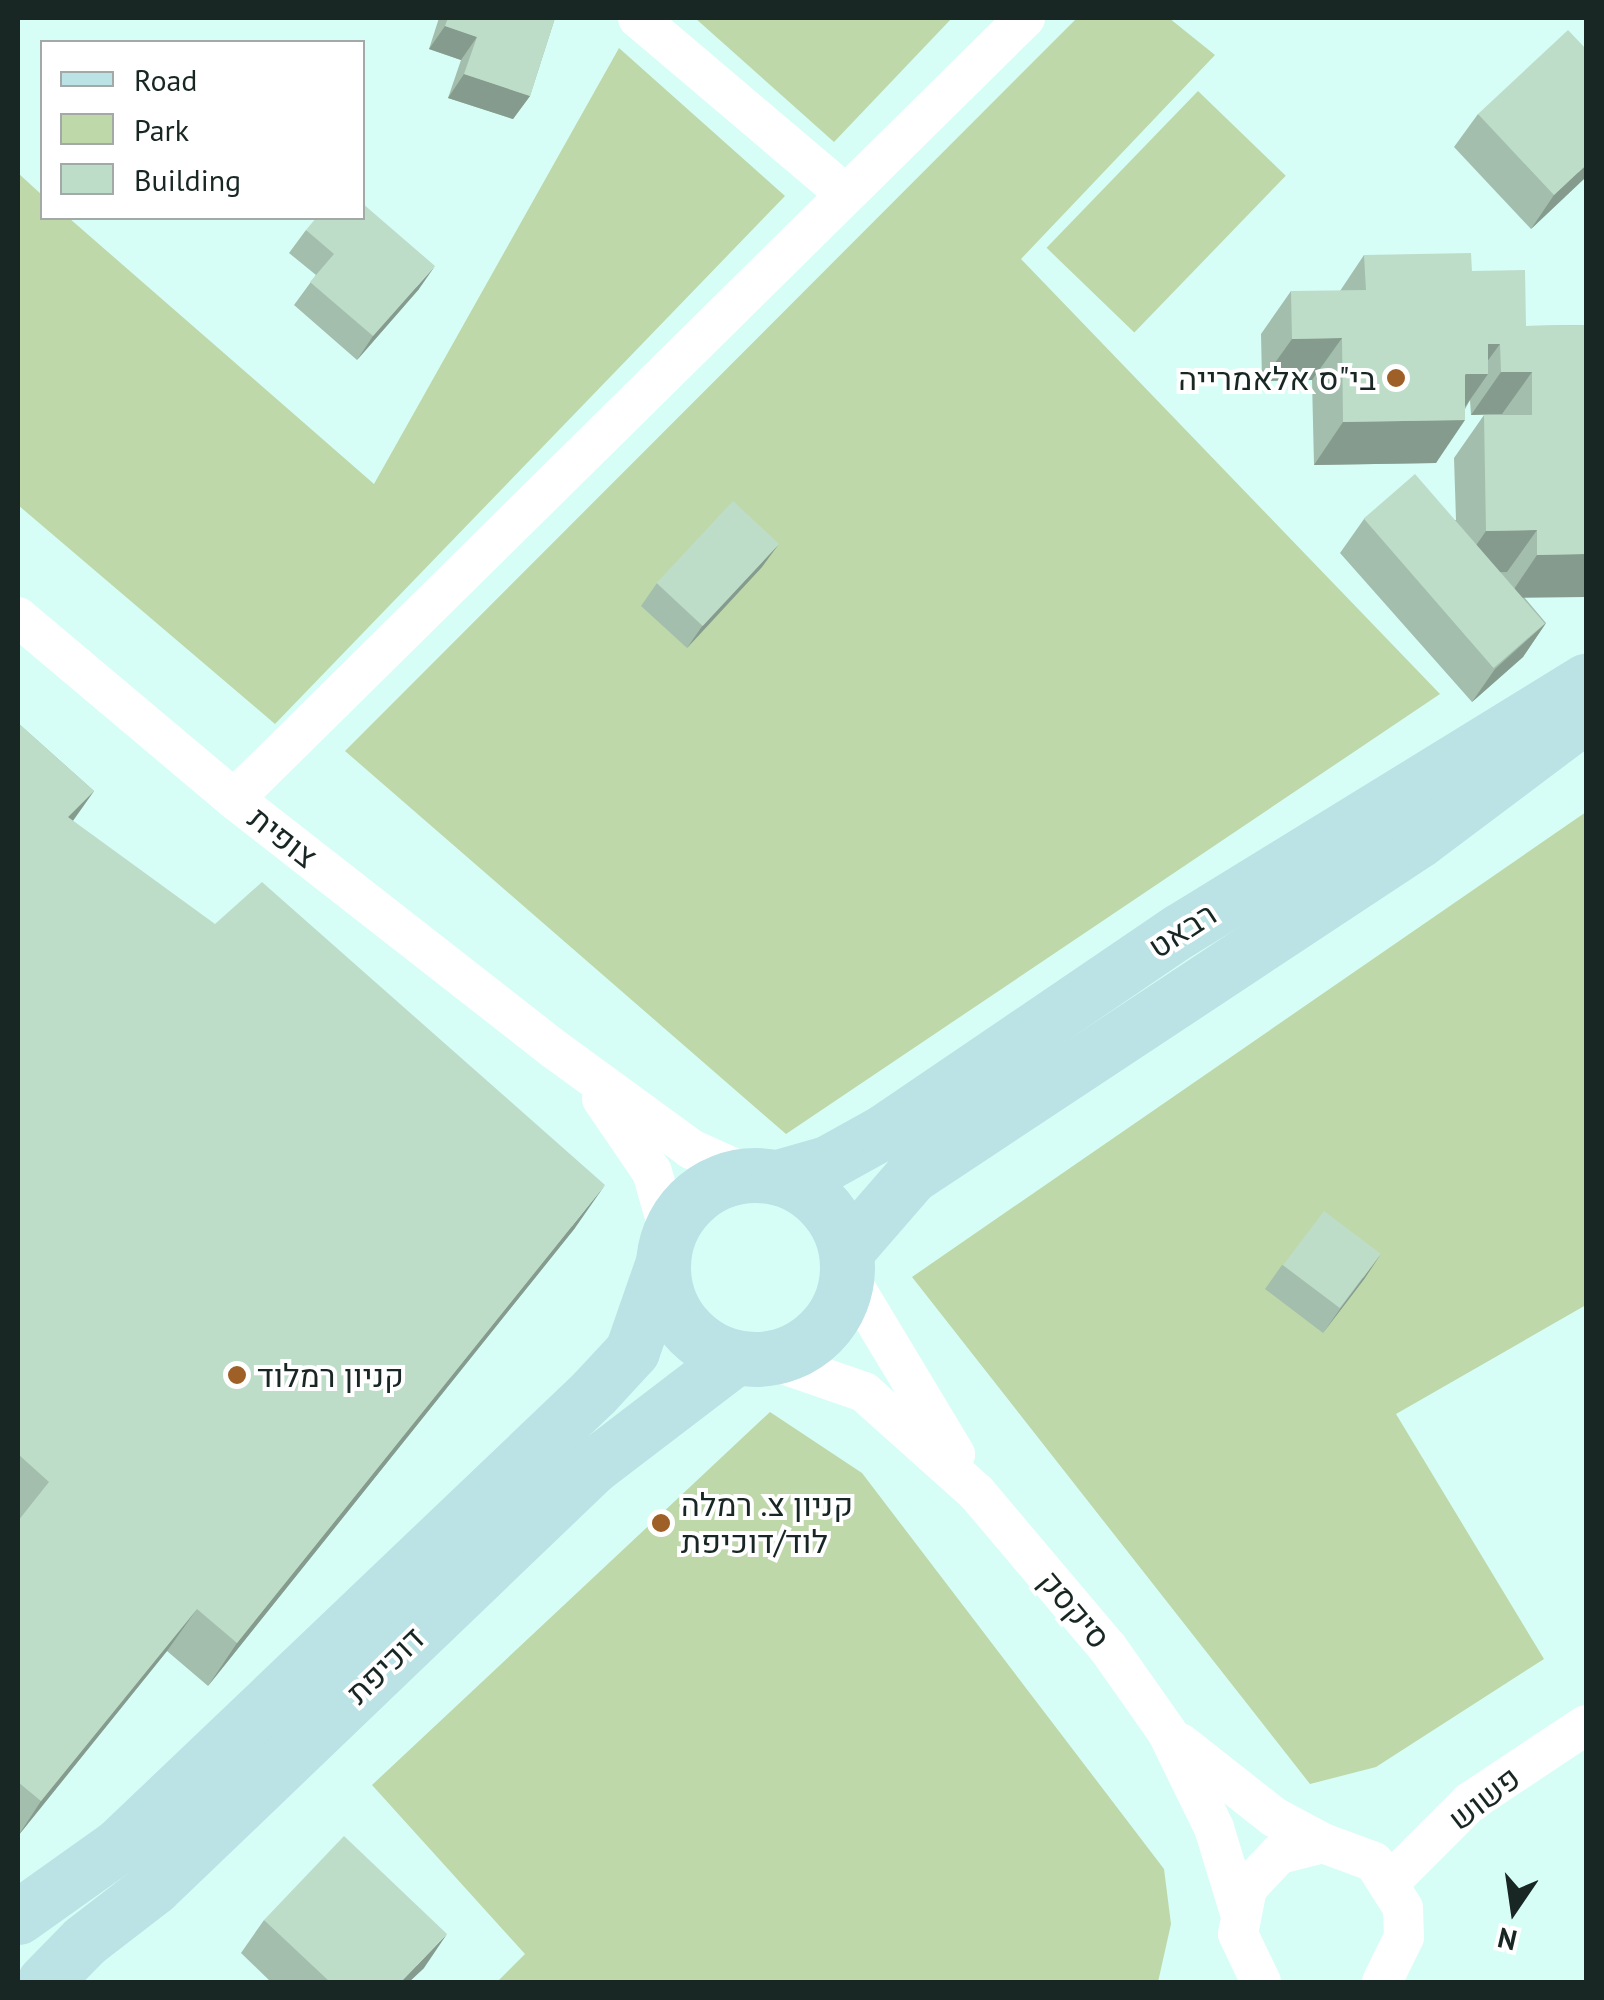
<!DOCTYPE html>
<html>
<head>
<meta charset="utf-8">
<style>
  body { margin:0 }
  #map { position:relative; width:1604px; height:2000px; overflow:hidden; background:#d6fef6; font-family:"PT Sans",Heebo,sans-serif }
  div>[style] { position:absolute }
  .green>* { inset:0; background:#bed8aa; transform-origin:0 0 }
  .street>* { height:40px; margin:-20px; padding:0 20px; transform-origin:20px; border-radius:20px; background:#fff }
  .secondary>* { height:55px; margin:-27.5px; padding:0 27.5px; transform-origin:27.5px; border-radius:27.5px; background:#bbe2e5 }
  .secondary>.ring { margin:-27.5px; padding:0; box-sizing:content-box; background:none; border:55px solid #bbe2e5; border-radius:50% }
  .wall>* { inset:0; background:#a3bead }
  .shaded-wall>* { inset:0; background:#859b8d }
  .building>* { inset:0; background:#beddc9; transform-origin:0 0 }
  .dots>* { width:28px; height:28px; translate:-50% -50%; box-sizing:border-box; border:5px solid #fff; border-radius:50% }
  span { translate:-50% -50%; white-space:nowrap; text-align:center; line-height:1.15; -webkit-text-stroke:8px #fff; paint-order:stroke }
  .poi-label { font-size:32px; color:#182724 }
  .right { translate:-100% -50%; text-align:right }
  .left { translate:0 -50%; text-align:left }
  .street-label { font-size:32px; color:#182724 }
  .frame { position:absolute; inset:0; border:20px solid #182724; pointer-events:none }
  .legend { position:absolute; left:40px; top:40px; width:325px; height:180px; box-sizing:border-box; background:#fff; border:2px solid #a3a9a7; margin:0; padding:12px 18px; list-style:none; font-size:30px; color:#182724 }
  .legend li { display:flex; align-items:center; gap:20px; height:50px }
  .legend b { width:50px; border:2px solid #a3a9a7 }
  .north { position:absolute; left:1464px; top:1860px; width:100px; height:100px; -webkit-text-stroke:8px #fff; paint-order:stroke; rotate:193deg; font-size:28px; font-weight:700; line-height:40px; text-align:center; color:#182724 }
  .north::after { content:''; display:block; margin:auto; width:35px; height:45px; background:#182724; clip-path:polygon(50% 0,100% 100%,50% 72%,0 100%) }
</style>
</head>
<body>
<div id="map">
  <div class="green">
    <i style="clip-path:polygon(695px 18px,952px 18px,834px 142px)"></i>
    <i style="clip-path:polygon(1077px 18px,1169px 18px,1215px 55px,1021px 259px,1440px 694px,786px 1134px,345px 751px)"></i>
    <i style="clip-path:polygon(619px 48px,785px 196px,275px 724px,18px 505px,18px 173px,42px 195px,42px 218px,69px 218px,374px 484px)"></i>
    <i style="left:1198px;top:91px;width:122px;height:218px;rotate:44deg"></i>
    <i style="clip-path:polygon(1586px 812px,1586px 1305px,1396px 1414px,1544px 1659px,1376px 1767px,1310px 1784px,912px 1277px)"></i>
    <i style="clip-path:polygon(770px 1412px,862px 1473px,1164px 1869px,1171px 1924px,1158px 1982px,497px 1982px,525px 1954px,372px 1785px)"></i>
  </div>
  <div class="street">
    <i style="left:638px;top:18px;width:269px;rotate:40.3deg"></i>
    <i style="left:18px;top:617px;width:282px;rotate:40.1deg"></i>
    <i style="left:234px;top:799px;width:406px;rotate:38deg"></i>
    <i style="left:554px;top:1049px;width:170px;rotate:36.1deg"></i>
    <i style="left:691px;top:1149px;width:61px;rotate:24.1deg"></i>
    <i style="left:234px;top:799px;width:1112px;rotate:-44.64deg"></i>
    <i style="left:602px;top:1099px;width:88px;rotate:55.6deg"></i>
    <i style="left:652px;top:1172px;width:61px;rotate:73.9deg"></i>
    <i style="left:848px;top:1276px;width:208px;rotate:59deg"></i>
    <i style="left:769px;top:1359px;width:101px;rotate:19.2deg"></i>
    <i style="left:864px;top:1392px;width:150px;rotate:41.8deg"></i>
    <i style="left:976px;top:1492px;width:204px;rotate:49.8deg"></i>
    <i style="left:1108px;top:1648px;width:103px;rotate:54.9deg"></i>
    <i style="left:1167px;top:1732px;width:107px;rotate:63.9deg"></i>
    <i style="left:1214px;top:1828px;width:86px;rotate:73deg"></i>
    <i style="left:1180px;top:1743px;width:120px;rotate:38.2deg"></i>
    <i style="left:1274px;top:1817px;width:55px;rotate:28deg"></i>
    <i style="left:1391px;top:1881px;width:112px;rotate:-45deg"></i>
    <i style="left:1470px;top:1802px;width:139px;rotate:-33.6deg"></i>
    <i style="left:1261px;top:1982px;width:53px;rotate:-115.6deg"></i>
    <i style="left:1238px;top:1934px;width:47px;rotate:-78.9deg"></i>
    <i style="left:1247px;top:1888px;width:47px;rotate:-46.7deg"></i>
    <i style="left:1279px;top:1854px;width:45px;rotate:-14deg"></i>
    <i style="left:1323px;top:1843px;width:54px;rotate:20.4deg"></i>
    <i style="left:1374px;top:1862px;width:54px;rotate:57.8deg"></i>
    <i style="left:1403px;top:1908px;width:29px;rotate:88deg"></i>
    <i style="left:1404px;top:1937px;width:50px;rotate:116.1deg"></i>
  </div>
  <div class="secondary">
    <i class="ring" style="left:663px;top:1175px;width:129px;height:129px"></i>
    <i style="left:778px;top:1177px;width:51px;rotate:-15.9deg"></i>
    <i style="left:827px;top:1163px;width:64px;rotate:-29deg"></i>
    <i style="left:883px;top:1132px;width:358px;rotate:-34.2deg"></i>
    <i style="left:1179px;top:931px;width:478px;rotate:-31.6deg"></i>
    <i style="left:847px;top:1250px;width:98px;rotate:-49.1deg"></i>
    <i style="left:911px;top:1176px;width:609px;rotate:-33.48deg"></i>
    <i style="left:1419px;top:840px;width:200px;rotate:-36.9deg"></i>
    <i style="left:18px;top:1917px;width:123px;rotate:-35.4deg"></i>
    <i style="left:118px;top:1846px;width:658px;rotate:-43.64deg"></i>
    <i style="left:594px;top:1392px;width:56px;rotate:-47.2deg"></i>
    <i style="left:632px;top:1351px;width:94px;rotate:-70.8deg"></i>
    <i style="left:44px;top:1982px;width:57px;rotate:-45.7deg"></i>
    <i style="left:84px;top:1941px;width:88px;rotate:-37.6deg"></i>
    <i style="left:154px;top:1887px;width:607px;rotate:-43.8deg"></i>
    <i style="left:592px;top:1467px;width:181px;rotate:-37.4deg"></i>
  </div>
  <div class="wall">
    <i style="clip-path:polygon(439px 18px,555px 18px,530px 96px,513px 119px,448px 98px,461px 60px,429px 49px)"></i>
    <i style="clip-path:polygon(1478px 114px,1586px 177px,1531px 229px,1454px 147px)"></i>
    <i style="clip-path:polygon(306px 230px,419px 289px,357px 360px,294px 305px,316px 275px,289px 253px)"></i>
    <i style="clip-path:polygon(1364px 255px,1472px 271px,1526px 326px,1586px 325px,1586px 597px,1524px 597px,1546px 623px,1523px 657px,1472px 702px,1340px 553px,1364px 519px,1456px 520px,1454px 458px,1484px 415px,1502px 414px,1471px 415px,1470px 400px,1436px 463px,1314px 465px,1312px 380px,1262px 381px,1261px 334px,1291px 291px,1340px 291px)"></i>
    <i style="clip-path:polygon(762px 567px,687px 648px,641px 606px,657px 583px)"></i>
    <i style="clip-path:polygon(18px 723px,94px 791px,73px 821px,575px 1228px,208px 1686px,167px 1651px,18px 1836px)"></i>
    <i style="clip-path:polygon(1282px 1265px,1365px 1278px,1323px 1333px,1265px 1289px)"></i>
    <i style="clip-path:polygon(264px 1920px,424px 1968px,409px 1982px,271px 1982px,241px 1953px)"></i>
  </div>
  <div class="shaded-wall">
    <i style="clip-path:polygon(445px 26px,477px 37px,461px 60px,429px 49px)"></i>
    <i style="clip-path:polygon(464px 74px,530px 96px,513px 119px,448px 98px)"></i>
    <i style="clip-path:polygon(1586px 165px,1586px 177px,1531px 229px,1554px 195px)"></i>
    <i style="clip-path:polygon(435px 266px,419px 289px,357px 360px,373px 336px)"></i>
    <i style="clip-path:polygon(1342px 338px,1312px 380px,1262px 381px,1292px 339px)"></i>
    <i style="clip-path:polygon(1488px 344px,1500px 344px,1478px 374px,1488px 374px,1458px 417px,1435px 417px)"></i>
    <i style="clip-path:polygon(1501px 372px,1532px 372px,1502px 414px,1471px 415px)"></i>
    <i style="clip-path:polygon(1465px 420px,1436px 463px,1314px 465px,1343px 422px)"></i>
    <i style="clip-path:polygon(1537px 530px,1507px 572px,1457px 573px,1486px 531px)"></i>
    <i style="clip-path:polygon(779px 544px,762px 567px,687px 648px,703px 625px)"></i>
    <i style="clip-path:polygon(1586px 554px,1586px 597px,1508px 598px,1537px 555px)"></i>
    <i style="clip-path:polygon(1546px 623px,1523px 657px,1472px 702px,1495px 669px)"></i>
    <i style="clip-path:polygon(94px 791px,64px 833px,68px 817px)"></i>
    <i style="clip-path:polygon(605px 1185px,575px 1228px,208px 1686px,237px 1643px)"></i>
    <i style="clip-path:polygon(1381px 1254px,1365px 1278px,1323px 1333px,1340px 1309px)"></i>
    <i style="clip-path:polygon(197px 1609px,167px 1651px,18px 1836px,41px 1801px)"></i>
    <i style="clip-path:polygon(447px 1934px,424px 1968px,409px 1982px,401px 1982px)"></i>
  </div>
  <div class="building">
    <i style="clip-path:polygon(448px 18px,555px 18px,530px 96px,464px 74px,477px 37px,445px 26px)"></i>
    <i style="clip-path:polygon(1568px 30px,1586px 49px,1586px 165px,1554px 195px,1478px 114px)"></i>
    <i style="clip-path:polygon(362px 203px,435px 266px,373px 336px,310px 282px,334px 254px,306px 230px,316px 218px,362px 218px)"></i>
    <i style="clip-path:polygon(1471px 253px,1472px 271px,1525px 270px,1526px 326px,1586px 325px,1586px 554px,1537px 555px,1537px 530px,1486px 531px,1484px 415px,1532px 415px,1532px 372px,1501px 372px,1500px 344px,1488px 344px,1488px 374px,1465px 374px,1465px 420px,1343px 422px,1342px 338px,1292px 339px,1291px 291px,1366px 290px,1364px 255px)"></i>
    <i style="left:1415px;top:474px;width:198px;height:68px;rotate:49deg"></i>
    <i style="left:733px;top:501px;width:63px;height:112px;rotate:43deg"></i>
    <i style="clip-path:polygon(18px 723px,94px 791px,68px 817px,215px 924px,262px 882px,605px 1185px,237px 1643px,197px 1609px,41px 1801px,18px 1782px,18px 1521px,49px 1482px,18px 1454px)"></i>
    <i style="left:1324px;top:1211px;width:71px;height:68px;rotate:37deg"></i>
    <i style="clip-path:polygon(344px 1836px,447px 1934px,401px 1982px,330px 1982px,264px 1920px)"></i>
  </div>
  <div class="dots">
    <i style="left:1396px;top:378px;background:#9f6028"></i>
    <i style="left:237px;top:1375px;background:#9f6028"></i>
    <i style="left:661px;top:1523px;background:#9f6028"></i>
  </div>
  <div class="poi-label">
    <span class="right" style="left:1376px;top:378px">בי"ס אלאמרייה</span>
    <span class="left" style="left:257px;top:1375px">קניון רמלוד</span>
    <span class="left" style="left:681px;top:1523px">קניון צ. רמלה<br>לוד/דוכיפת</span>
  </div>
  <div class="street-label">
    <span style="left:283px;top:837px;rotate:38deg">צופית</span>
    <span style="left:1182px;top:930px;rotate:-33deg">רבאט</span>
    <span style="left:1075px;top:1609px;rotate:50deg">סיקסק</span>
    <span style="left:385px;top:1665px;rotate:-44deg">דוכיפת</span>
    <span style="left:1484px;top:1798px;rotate:-38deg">פשוש</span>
  </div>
  <div class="frame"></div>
  <ul class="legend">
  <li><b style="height:12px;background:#bbe2e5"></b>Road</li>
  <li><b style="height:28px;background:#bed8aa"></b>Park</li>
  <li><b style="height:28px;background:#beddc9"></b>Building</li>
  </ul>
  <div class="north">N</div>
</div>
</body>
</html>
